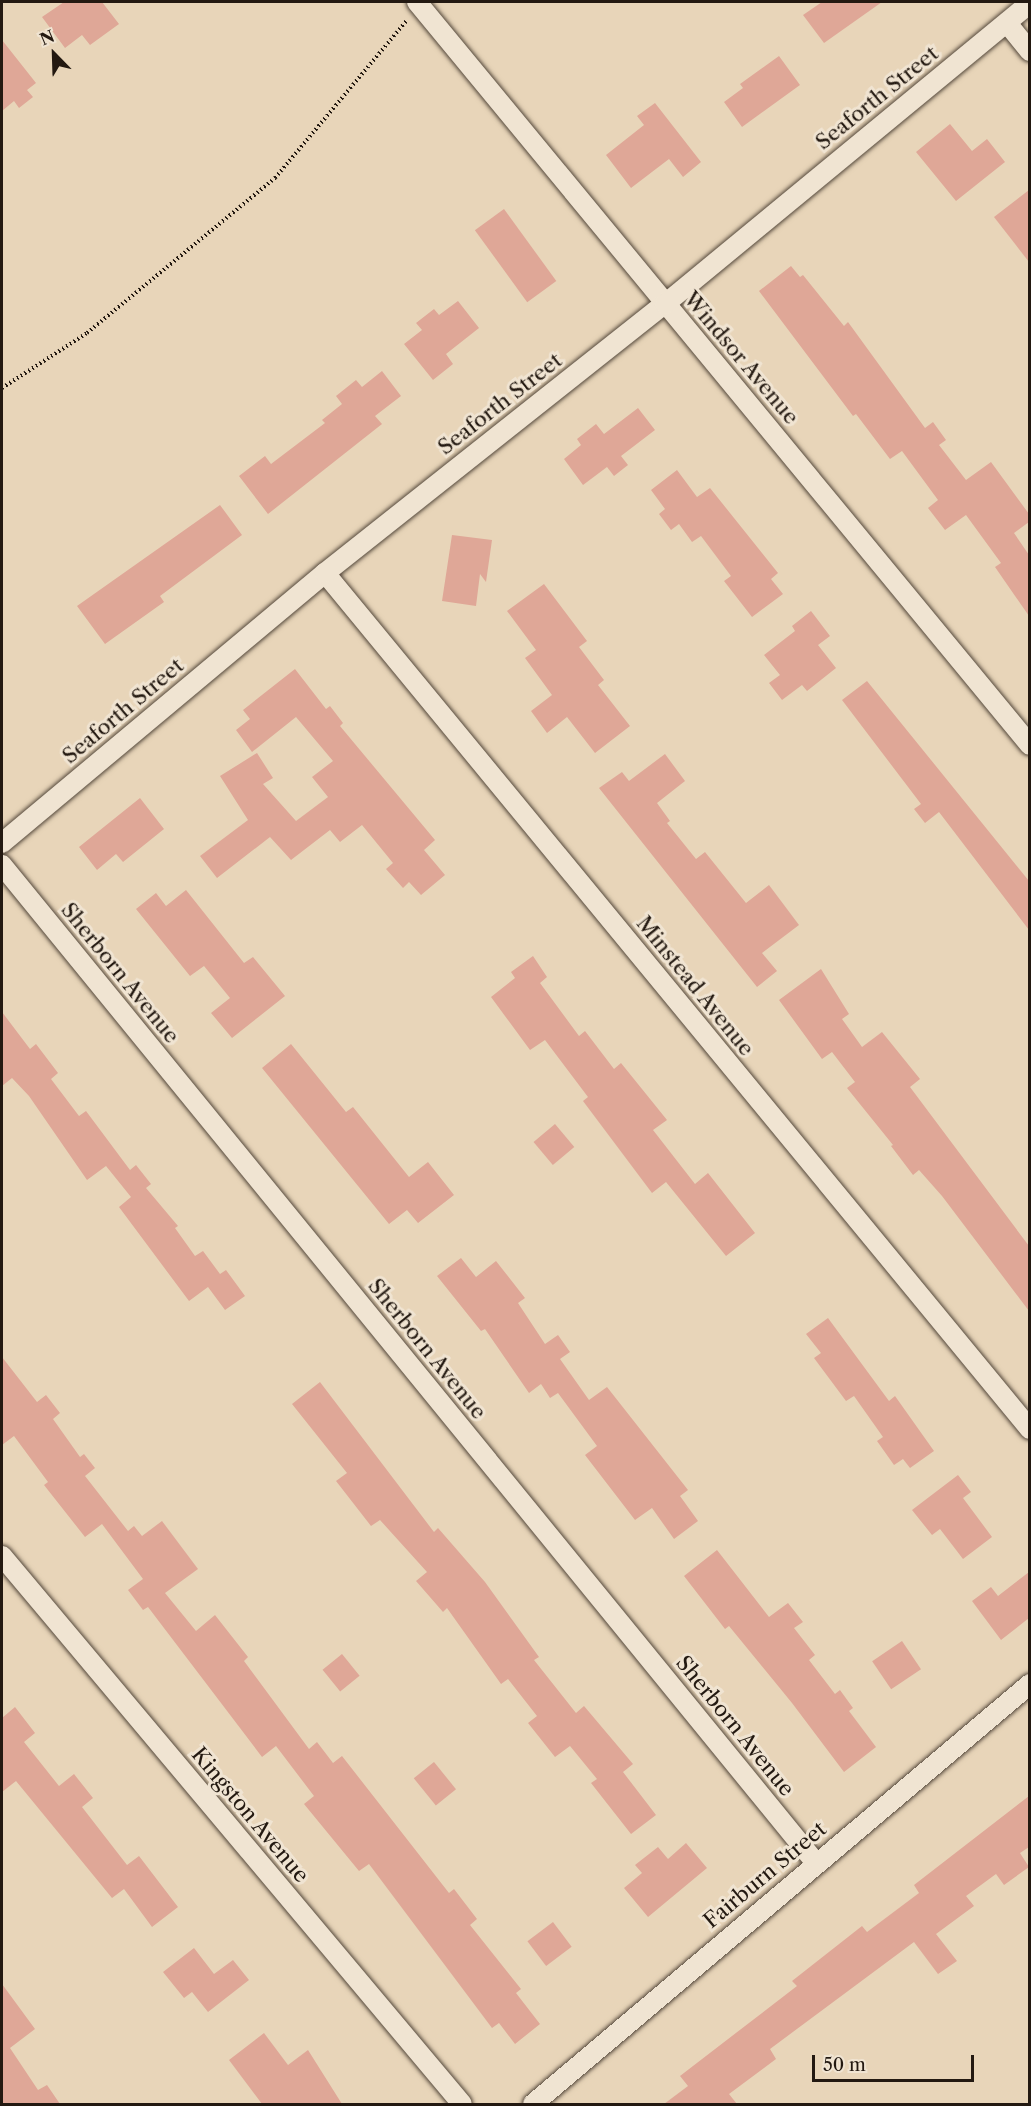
<!DOCTYPE html>
<html>
<head>
<meta charset="utf-8">
<style>
  body { margin:0 }
  #map { position:relative; width:1031px; height:2106px; overflow:hidden; background:#e8d5b9; font-family:"Libre Caslon Text",serif }
  div>[style] { position:absolute }
  .building>* { inset:0; background:#dfa797; transform-origin:0 0 }
  .path>* { height:4px; margin-top:-2px; transform-origin:0; background:repeating-linear-gradient(90deg,#231911 0 1.5px,transparent 0 4.5px) }
  .roads { filter:drop-shadow(0 0 2px #54483b) drop-shadow(0 0 2px #54483b) }
  .street>* { height:20px; margin:-10px; padding:0 10px; transform-origin:10px; border-radius:10px; background:#f0e4d2 }
  span { translate:-50% -50%; white-space:nowrap; text-align:center; line-height:1.15; -webkit-text-stroke:6px #f0e4d2; paint-order:stroke }
  .street-label { font-size:21px; color:#231911 }
  .frame { position:absolute; inset:0; border:3px solid #231911; pointer-events:none }
  .north { position:absolute; left:24px; top:24px; width:60px; height:60px; -webkit-text-stroke:4px #f0e4d2; paint-order:stroke; rotate:337deg; font-size:16px; font-weight:700; line-height:24px; text-align:center; color:#231911 }
  .north::after { content:''; display:block; margin:auto; width:21px; height:27px; background:#231911; clip-path:polygon(50% 0,100% 100%,50% 72%,0 100%) }
  .scale { position:absolute; left:812px; top:2055px; width:162px; height:27px; box-sizing:border-box; border:3px solid #231911; border-top:0; padding-left:8px; font-size:18px; line-height:21px; white-space:nowrap; color:#231911; -webkit-text-stroke:4px #f0e4d2; paint-order:stroke }
</style>
</head>
<body>
<div id="map">
  <div class="building">
    <i style="clip-path:polygon(64px 2px,102px 2px,119px 24px,90px 45px,82px 35px,65px 48px,42px 17px)"></i>
    <i style="clip-path:polygon(822px 2px,882px 2px,824px 43px,803px 15px)"></i>
    <i style="clip-path:polygon(2px 40px,36px 83px,27px 90px,33px 97px,19px 108px,14px 101px,2px 111px)"></i>
    <i style="clip-path:polygon(779px 56px,800px 85px,742px 127px,724px 102px,743px 88px,740px 84px)"></i>
    <i style="clip-path:polygon(655px 103px,701px 162px,683px 177px,669px 159px,631px 188px,606px 155px,644px 125px,637px 116px)"></i>
    <i style="clip-path:polygon(950px 124px,972px 151px,987px 139px,1005px 162px,956px 201px,916px 152px)"></i>
    <i style="clip-path:polygon(1029px 190px,1029px 262px,994px 217px)"></i>
    <i style="left:504px;top:209px;width:89px;height:36px;rotate:54deg"></i>
    <i style="clip-path:polygon(791px 266px,800px 277px,803px 275px,844px 326px,848px 322px,925px 428px,933px 422px,946px 440px,939px 445px,966px 480px,991px 462px,1029px 514px,1029px 522px,1014px 533px,1029px 555px,1029px 616px,995px 567px,1001px 563px,966px 515px,945px 530px,928px 508px,938px 500px,902px 451px,890px 459px,856px 414px,853px 416px,759px 291px)"></i>
    <i style="clip-path:polygon(458px 301px,479px 328px,446px 354px,453px 364px,433px 380px,404px 344px,422px 330px,416px 323px,434px 309px,439px 315px)"></i>
    <i style="clip-path:polygon(382px 371px,401px 396px,375px 416px,382px 424px,268px 514px,239px 476px,265px 456px,271px 464px,325px 423px,322px 420px,342px 404px,336px 396px,356px 380px,362px 387px)"></i>
    <i style="clip-path:polygon(638px 408px,655px 430px,621px 456px,628px 465px,614px 476px,607px 467px,583px 485px,564px 459px,581px 445px,577px 439px,596px 424px,604px 434px)"></i>
    <i style="clip-path:polygon(677px 470px,697px 497px,710px 488px,778px 573px,771px 579px,783px 594px,752px 617px,724px 581px,731px 576px,701px 536px,692px 542px,679px 524px,671px 530px,659px 514px,665px 509px,651px 490px)"></i>
    <i style="clip-path:polygon(220px 505px,242px 535px,160px 596px,164px 602px,105px 644px,77px 606px)"></i>
    <i style="clip-path:polygon(452px 535px,492px 540px,486px 582px,480px 574px,476px 606px,442px 601px)"></i>
    <i style="clip-path:polygon(544px 584px,587px 641px,579px 647px,604px 680px,598px 685px,630px 726px,595px 753px,567px 717px,547px 733px,531px 711px,552px 695px,525px 658px,536px 650px,507px 611px)"></i>
    <i style="clip-path:polygon(811px 611px,830px 636px,818px 645px,836px 668px,807px 691px,802px 685px,782px 700px,769px 683px,780px 675px,764px 655px,795px 631px,792px 626px)"></i>
    <i style="clip-path:polygon(295px 669px,326px 709px,330px 706px,343px 723px,340px 726px,435px 840px,424px 850px,445px 875px,421px 895px,409px 882px,403px 888px,386px 869px,393px 863px,362px 825px,340px 842px,330px 830px,291px 860px,270px 837px,217px 878px,200px 856px,248px 820px,220px 776px,257px 753px,273px 778px,263px 784px,296px 821px,328px 797px,312px 777px,333px 761px,296px 717px,252px 752px,236px 730px,250px 719px,243px 710px)"></i>
    <i style="clip-path:polygon(867px 681px,1029px 881px,1029px 930px,939px 812px,925px 823px,914px 809px,921px 804px,842px 700px)"></i>
    <i style="clip-path:polygon(665px 754px,685px 781px,657px 803px,670px 821px,667px 823px,696px 859px,705px 852px,746px 903px,769px 885px,799px 925px,762px 953px,777px 971px,757px 987px,599px 788px,622px 772px,629px 781px)"></i>
    <i style="clip-path:polygon(140px 798px,164px 829px,123px 862px,116px 854px,97px 870px,79px 847px)"></i>
    <i style="clip-path:polygon(186px 890px,244px 963px,253px 957px,285px 996px,232px 1038px,211px 1013px,230px 998px,204px 966px,190px 976px,136px 909px,156px 893px,166px 906px)"></i>
    <i style="clip-path:polygon(533px 956px,547px 977px,540px 983px,579px 1036px,585px 1031px,614px 1069px,621px 1063px,667px 1120px,653px 1130px,695px 1184px,708px 1173px,755px 1233px,726px 1256px,666px 1182px,652px 1193px,583px 1101px,588px 1097px,545px 1040px,530px 1050px,491px 997px,515px 978px,511px 972px)"></i>
    <i style="clip-path:polygon(821px 969px,849px 1014px,842px 1019px,862px 1047px,882px 1032px,920px 1079px,910px 1087px,1029px 1246px,1029px 1311px,942px 1196px,919px 1170px,913px 1175px,891px 1146px,893px 1145px,847px 1088px,855px 1082px,832px 1052px,822px 1059px,779px 1000px)"></i>
    <i style="clip-path:polygon(2px 1012px,30px 1049px,36px 1044px,58px 1073px,51px 1079px,79px 1116px,86px 1111px,130px 1170px,136px 1165px,151px 1184px,146px 1188px,178px 1226px,175px 1228px,195px 1256px,203px 1251px,220px 1274px,226px 1270px,245px 1296px,225px 1310px,208px 1287px,189px 1301px,119px 1207px,131px 1197px,106px 1166px,87px 1180px,29px 1096px,12px 1078px,2px 1086px)"></i>
    <i style="clip-path:polygon(291px 1044px,346px 1112px,353px 1107px,409px 1177px,428px 1162px,454px 1195px,418px 1223px,407px 1210px,389px 1224px,262px 1068px)"></i>
    <i style="left:555px;top:1124px;width:30px;height:28px;rotate:50deg"></i>
    <i style="clip-path:polygon(461px 1258px,476px 1277px,496px 1261px,525px 1298px,518px 1303px,545px 1344px,558px 1335px,570px 1352px,560px 1359px,589px 1400px,607px 1387px,688px 1490px,680px 1496px,698px 1521px,674px 1539px,652px 1508px,635px 1520px,585px 1455px,597px 1446px,558px 1393px,550px 1398px,541px 1384px,529px 1393px,485px 1329px,481px 1331px,437px 1276px)"></i>
    <i style="clip-path:polygon(828px 1318px,889px 1401px,895px 1396px,934px 1451px,910px 1468px,903px 1459px,894px 1465px,877px 1441px,883px 1437px,854px 1396px,846px 1401px,814px 1358px,821px 1353px,806px 1334px)"></i>
    <i style="clip-path:polygon(2px 1357px,37px 1402px,46px 1395px,60px 1413px,53px 1419px,80px 1457px,84px 1454px,95px 1468px,85px 1476px,128px 1531px,134px 1526px,142px 1536px,162px 1521px,198px 1569px,165px 1593px,196px 1631px,215px 1615px,248px 1657px,244px 1661px,309px 1749px,317px 1742px,333px 1763px,342px 1756px,449px 1893px,454px 1889px,477px 1919px,470px 1925px,521px 1989px,516px 1993px,540px 2024px,515px 2044px,499px 2023px,492px 2028px,369px 1864px,359px 1871px,304px 1804px,314px 1796px,276px 1746px,262px 1757px,148px 1607px,143px 1610px,128px 1590px,143px 1579px,102px 1524px,85px 1537px,44px 1485px,48px 1482px,14px 1436px,2px 1445px)"></i>
    <i style="clip-path:polygon(320px 1382px,434px 1532px,438px 1528px,485px 1582px,539px 1657px,534px 1660px,576px 1713px,584px 1706px,633px 1764px,623px 1772px,656px 1815px,631px 1834px,591px 1783px,597px 1779px,570px 1746px,555px 1757px,528px 1723px,537px 1716px,508px 1679px,501px 1684px,447px 1608px,443px 1612px,416px 1581px,427px 1572px,380px 1520px,371px 1526px,336px 1481px,347px 1473px,292px 1404px)"></i>
    <i style="clip-path:polygon(958px 1475px,971px 1492px,963px 1498px,992px 1537px,963px 1559px,940px 1529px,932px 1535px,912px 1510px)"></i>
    <i style="clip-path:polygon(717px 1550px,769px 1617px,788px 1603px,803px 1622px,794px 1628px,815px 1655px,809px 1660px,835px 1694px,840px 1690px,853px 1708px,849px 1711px,876px 1747px,844px 1772px,792px 1703px,729px 1626px,725px 1629px,684px 1576px)"></i>
    <i style="clip-path:polygon(1029px 1572px,1029px 1618px,1001px 1640px,972px 1601px,991px 1587px,998px 1596px)"></i>
    <i style="left:902px;top:1641px;width:34px;height:36px;rotate:56deg"></i>
    <i style="left:342px;top:1654px;width:28px;height:25px;rotate:51deg"></i>
    <i style="clip-path:polygon(15px 1707px,35px 1733px,24px 1742px,59px 1786px,74px 1774px,93px 1798px,82px 1807px,127px 1865px,139px 1856px,178px 1907px,152px 1927px,124px 1889px,112px 1898px,16px 1781px,2px 1792px,2px 1718px)"></i>
    <i style="left:434px;top:1762px;width:35px;height:26px;rotate:51deg"></i>
    <i style="clip-path:polygon(1029px 1796px,1029px 1847px,1020px 1853px,1029px 1867px,1004px 1885px,996px 1874px,966px 1896px,974px 1906px,936px 1934px,957px 1961px,938px 1974px,914px 1942px,770px 2049px,776px 2059px,729px 2094px,737px 2104px,664px 2104px,688px 2086px,680px 2076px,797px 1986px,792px 1981px,862px 1926px,867px 1932px,919px 1893px,914px 1885px)"></i>
    <i style="clip-path:polygon(686px 1843px,707px 1868px,648px 1917px,624px 1888px,642px 1873px,635px 1865px,658px 1847px,668px 1859px)"></i>
    <i style="left:553px;top:1922px;width:31px;height:32px;rotate:53deg"></i>
    <i style="clip-path:polygon(194px 1948px,214px 1974px,233px 1960px,249px 1980px,208px 2012px,192px 1992px,184px 1998px,163px 1972px)"></i>
    <i style="clip-path:polygon(2px 1984px,35px 2029px,10px 2048px,38px 2090px,47px 2085px,60px 2104px,2px 2104px)"></i>
    <i style="clip-path:polygon(264px 2033px,288px 2065px,308px 2050px,342px 2104px,262px 2104px,229px 2060px)"></i>
  </div>
  <div class="path">
    <i style="left:2px;top:388px;width:101px;rotate:-32.9deg"></i>
    <i style="left:87px;top:333px;width:244px;rotate:-39.5deg"></i>
    <i style="left:275px;top:178px;width:206px;rotate:-50.1deg"></i>
  </div>
  <div class="roads">
    <div class="street">
      <i style="left:417px;top:2px;width:963px;rotate:50.48deg"></i>
      <i style="left:1007px;top:23px;width:36px;rotate:51deg"></i>
      <i style="left:325px;top:573px;width:1109px;rotate:50.53deg"></i>
      <i style="left:2px;top:843px;width:421px;rotate:-39.9deg"></i>
      <i style="left:325px;top:573px;width:434px;rotate:-38.4deg"></i>
      <i style="left:665px;top:304px;width:473px;rotate:-39.5deg"></i>
      <i style="left:2px;top:865px;width:1288px;rotate:50.8deg"></i>
      <i style="left:2px;top:1556px;width:715px;rotate:49.99deg"></i>
      <i style="left:533px;top:2104px;width:651px;rotate:-40.2deg"></i>
    </div>
  </div>
  <div class="street-label">
    <span style="left:877px;top:98px;rotate:-39deg">Seaforth Street</span>
    <span style="left:741px;top:358px;rotate:50deg">Windsor Avenue</span>
    <span style="left:500px;top:404px;rotate:-38deg">Seaforth Street</span>
    <span style="left:123px;top:711px;rotate:-40deg">Seaforth Street</span>
    <span style="left:120px;top:973px;rotate:51deg">Sherborn Avenue</span>
    <span style="left:695px;top:986px;rotate:51deg">Minstead Avenue</span>
    <span style="left:427px;top:1349px;rotate:51deg">Sherborn Avenue</span>
    <span style="left:735px;top:1726px;rotate:51deg">Sherborn Avenue</span>
    <span style="left:250px;top:1815px;rotate:50deg">Kingston Avenue</span>
    <span style="left:765px;top:1875px;rotate:-40deg">Fairburn Street</span>
  </div>
  <div class="frame"></div>
  <div class="north">N</div>
  <div class="scale">50 m</div>
</div>
</body>
</html>
